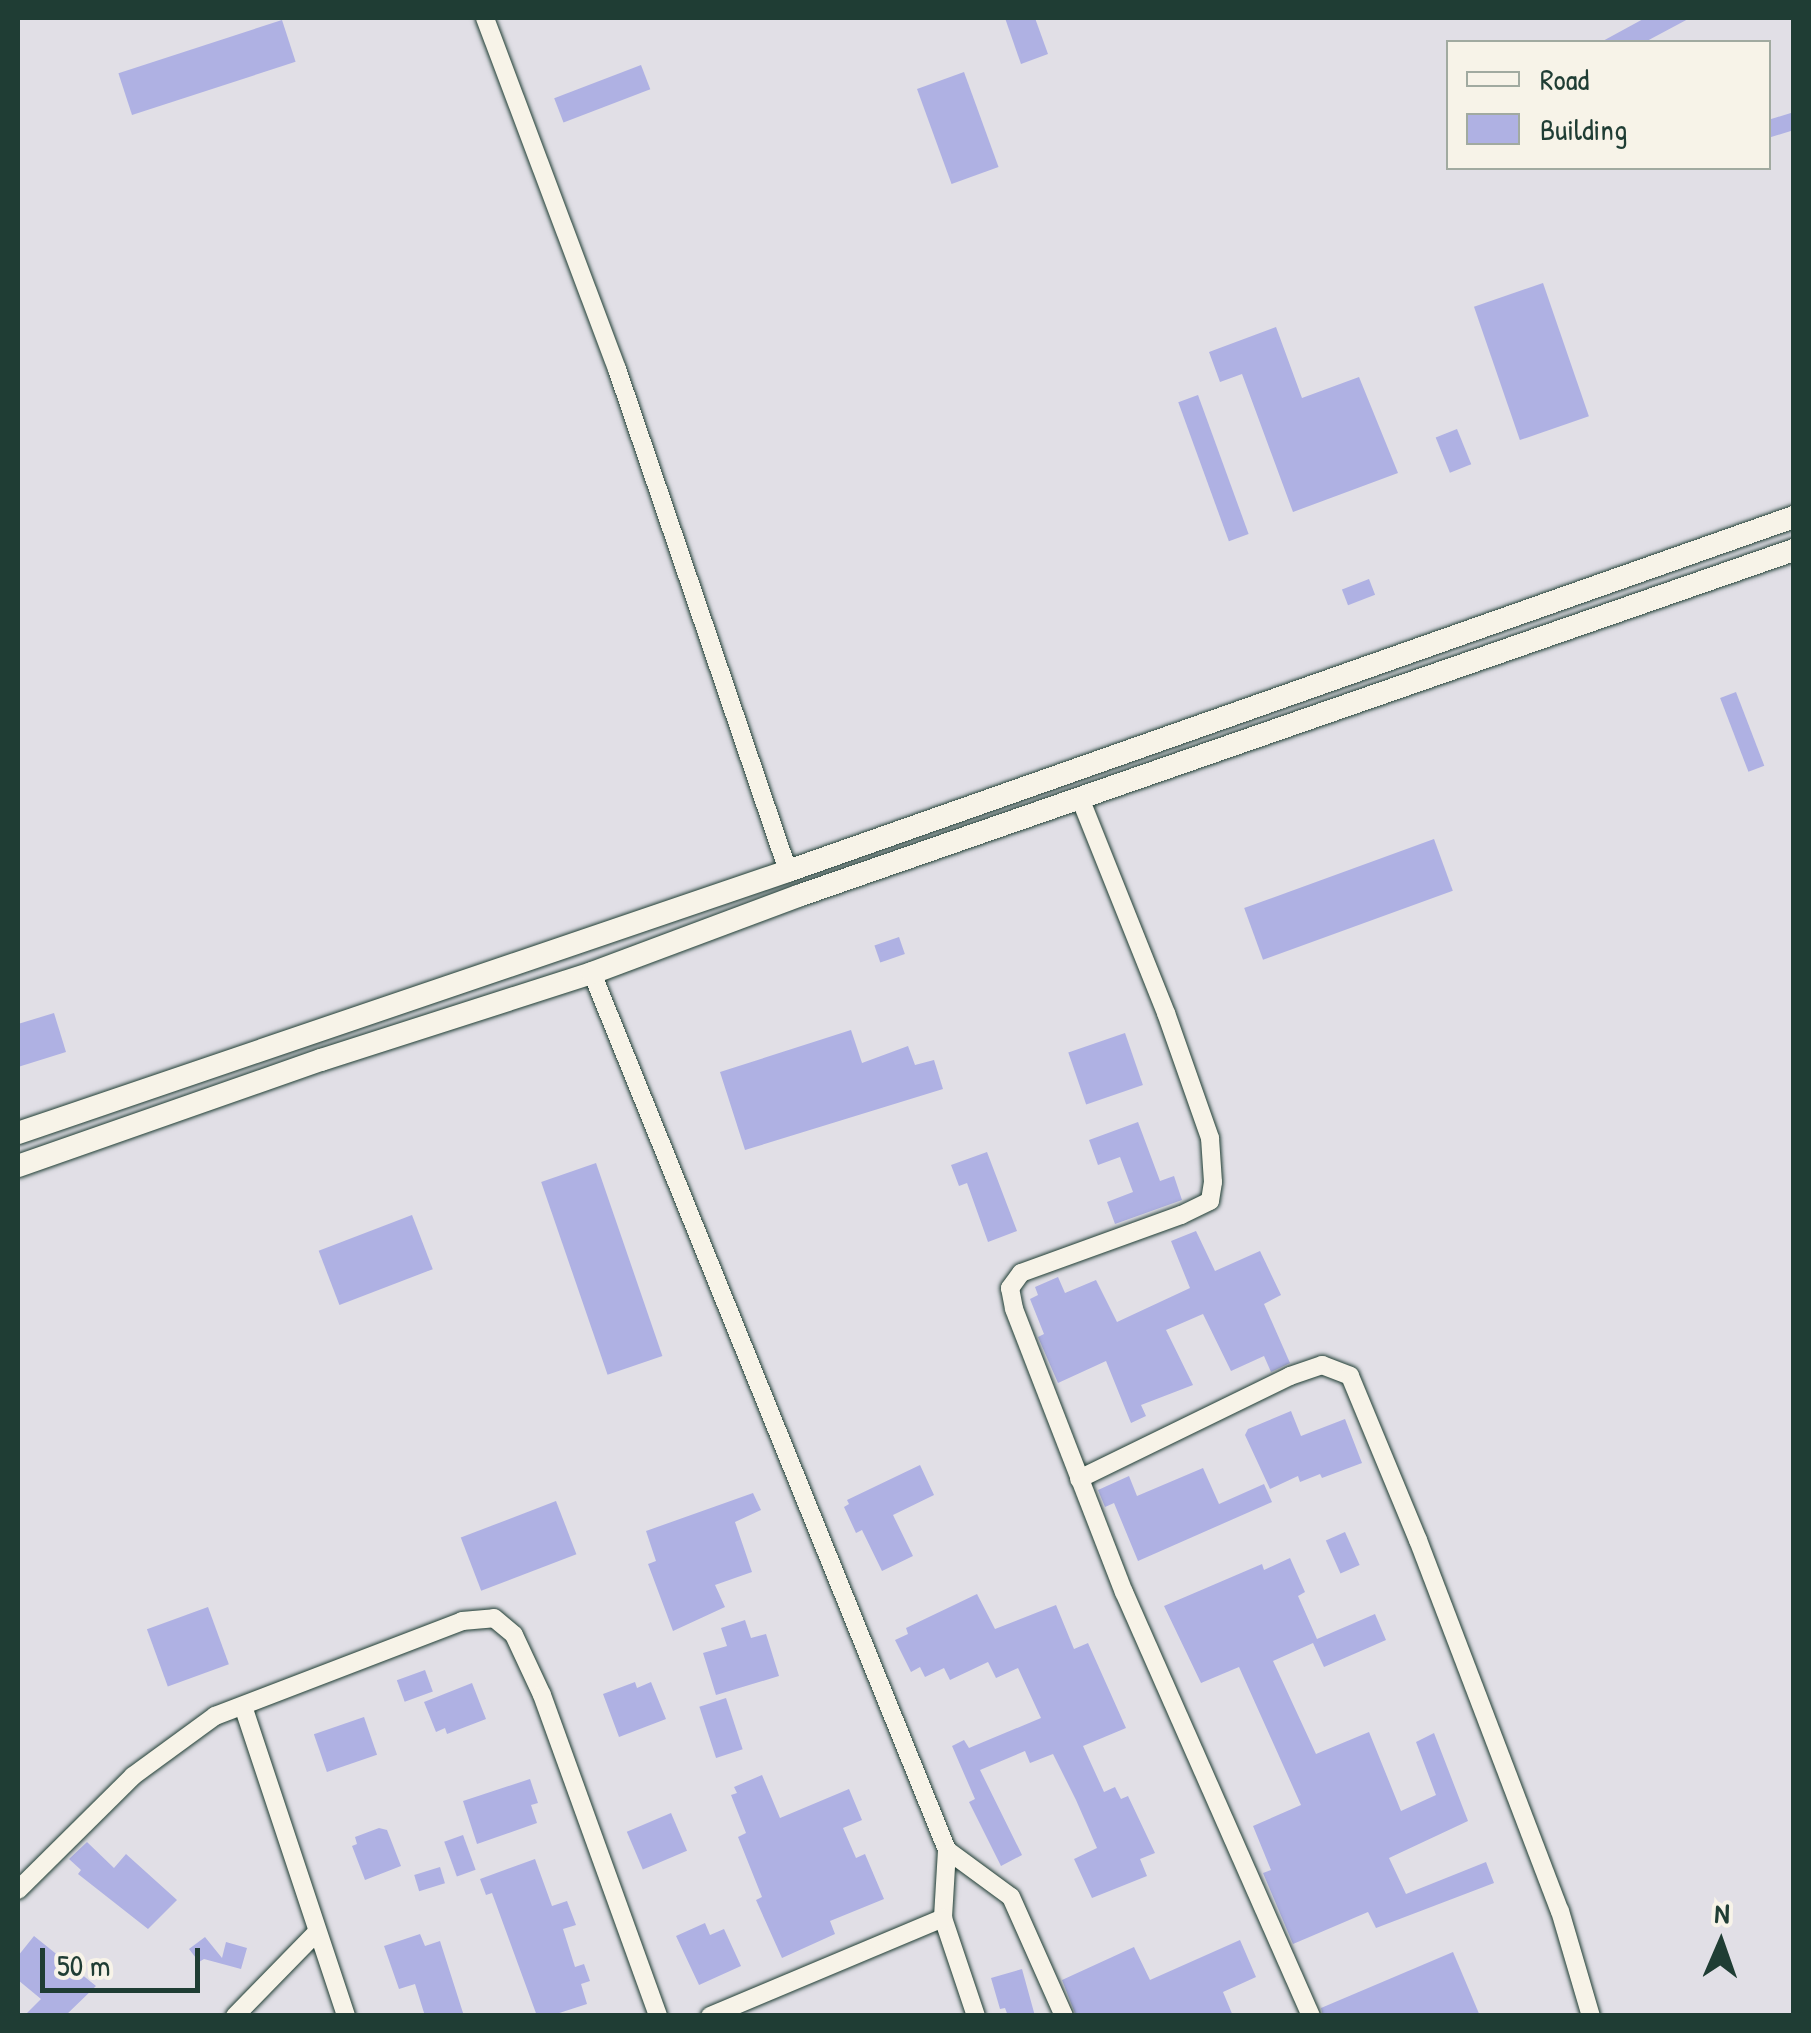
<!DOCTYPE html>
<html>
<head>
<meta charset="utf-8">
<style>
  body { margin:0 }
  #map { position:relative; width:1811px; height:2033px; overflow:hidden; background:#e1dfe6; font-family:"Patrick Hand",sans-serif }
  div>[style] { position:absolute }
  .building>* { inset:0; background:#afb1e3; transform-origin:0 0 }
  .roads { filter:drop-shadow(0 0 2px #1f3d34) drop-shadow(0 0 2px #1f3d34) }
  .street>* { height:18px; margin:-9px; padding:0 9px; transform-origin:9px; border-radius:9px; background:#f7f3e8 }
  .secondary>* { height:22px; margin:-11px; padding:0 11px; transform-origin:11px; border-radius:11px; background:#f7f3e8 }
  span { translate:-50% -50%; white-space:nowrap; text-align:center; line-height:1.15; -webkit-text-stroke:8px #f7f3e8; paint-order:stroke }
  .frame { position:absolute; inset:0; border:20px solid #1f3d34; pointer-events:none }
  .legend { position:absolute; left:1446px; top:40px; width:325px; height:130px; box-sizing:border-box; background:#f7f3e8; border:2px solid #a1aaa0; margin:0; padding:12px 18px; list-style:none; font-size:30px; color:#1f3d34 }
  .legend li { display:flex; align-items:center; gap:20px; height:50px }
  .legend b { width:50px; border:2px solid #a1aaa0 }
  .north { position:absolute; left:1671px; top:1893px; width:100px; height:100px; -webkit-text-stroke:8px #f7f3e8; paint-order:stroke; rotate:2deg; font-size:28px; font-weight:700; line-height:40px; text-align:center; color:#1f3d34 }
  .north::after { content:''; display:block; margin:auto; width:35px; height:45px; background:#1f3d34; clip-path:polygon(50% 0,100% 100%,50% 72%,0 100%) }
  .scale { position:absolute; left:40px; top:1948px; width:160px; height:45px; box-sizing:border-box; border:5px solid #1f3d34; border-top:0; padding-left:12px; font-size:30px; line-height:35px; white-space:nowrap; color:#1f3d34; -webkit-text-stroke:8px #f7f3e8; paint-order:stroke }
</style>
</head>
<body>
<div id="map">
  <div class="building">
    <i style="clip-path:polygon(1005px 18px,1035px 18px,1048px 54px,1021px 64px)"></i>
    <i style="clip-path:polygon(1645px 18px,1690px 18px,1645px 42px,1601px 42px)"></i>
    <i style="left:282px;top:20px;width:44px;height:172px;rotate:72deg"></i>
    <i style="left:641px;top:65px;width:26px;height:93px;rotate:69deg"></i>
    <i style="left:964px;top:72px;width:101px;height:50px;rotate:70deg"></i>
    <i style="clip-path:polygon(1794px 112px,1794px 130px,1768px 138px,1768px 120px)"></i>
    <i style="left:1543px;top:283px;width:141px;height:73px;rotate:71deg"></i>
    <i style="clip-path:polygon(1276px 327px,1302px 398px,1359px 377px,1398px 473px,1293px 512px,1242px 374px,1220px 382px,1209px 352px)"></i>
    <i style="left:1198px;top:395px;width:148px;height:21px;rotate:70deg"></i>
    <i style="left:1457px;top:429px;width:38px;height:23px;rotate:68deg"></i>
    <i style="left:1369px;top:579px;width:17px;height:29px;rotate:69deg"></i>
    <i style="left:1736px;top:692px;width:79px;height:17px;rotate:69deg"></i>
    <i style="left:1434px;top:839px;width:55px;height:202px;rotate:70deg"></i>
    <i style="left:899px;top:937px;width:18px;height:26px;rotate:71deg"></i>
    <i style="clip-path:polygon(54px 1013px,66px 1052px,18px 1067px,18px 1024px)"></i>
    <i style="clip-path:polygon(851px 1030px,862px 1063px,908px 1046px,915px 1065px,934px 1060px,943px 1089px,745px 1150px,720px 1072px)"></i>
    <i style="left:1125px;top:1033px;width:55px;height:60px;rotate:71deg"></i>
    <i style="clip-path:polygon(1138px 1122px,1160px 1181px,1174px 1176px,1182px 1200px,1115px 1224px,1107px 1202px,1133px 1192px,1120px 1157px,1098px 1165px,1089px 1140px)"></i>
    <i style="clip-path:polygon(987px 1152px,1017px 1231px,988px 1242px,967px 1183px,959px 1186px,951px 1165px)"></i>
    <i style="left:596px;top:1163px;width:204px;height:58px;rotate:71deg"></i>
    <i style="left:412px;top:1215px;width:58px;height:100px;rotate:69deg"></i>
    <i style="clip-path:polygon(1196px 1231px,1215px 1271px,1260px 1251px,1281px 1295px,1264px 1304px,1290px 1363px,1271px 1372px,1264px 1356px,1231px 1371px,1203px 1314px,1166px 1330px,1193px 1385px,1141px 1405px,1146px 1416px,1131px 1423px,1106px 1361px,1058px 1383px,1038px 1337px,1044px 1334px,1030px 1299px,1038px 1295px,1035px 1287px,1058px 1277px,1065px 1293px,1096px 1280px,1117px 1322px,1190px 1288px,1171px 1241px)"></i>
    <i style="clip-path:polygon(1291px 1411px,1301px 1436px,1345px 1419px,1362px 1463px,1322px 1478px,1320px 1474px,1300px 1482px,1298px 1476px,1270px 1489px,1245px 1435px,1248px 1429px)"></i>
    <i style="clip-path:polygon(920px 1465px,934px 1495px,893px 1515px,913px 1556px,882px 1571px,862px 1530px,856px 1533px,844px 1507px,849px 1504px,847px 1500px)"></i>
    <i style="clip-path:polygon(1203px 1468px,1219px 1504px,1264px 1484px,1272px 1502px,1138px 1561px,1114px 1503px,1105px 1507px,1098px 1490px,1129px 1476px,1137px 1496px)"></i>
    <i style="clip-path:polygon(753px 1493px,761px 1510px,735px 1522px,752px 1572px,715px 1585px,725px 1607px,673px 1631px,648px 1564px,656px 1561px,646px 1531px)"></i>
    <i style="left:556px;top:1501px;width:57px;height:102px;rotate:69deg"></i>
    <i style="left:1345px;top:1532px;width:36px;height:21px;rotate:66deg"></i>
    <i style="clip-path:polygon(1290px 1558px,1305px 1592px,1298px 1596px,1317px 1639px,1375px 1614px,1386px 1640px,1324px 1667px,1313px 1643px,1273px 1661px,1316px 1754px,1369px 1732px,1401px 1811px,1436px 1795px,1416px 1742px,1434px 1733px,1468px 1821px,1389px 1858px,1406px 1894px,1486px 1862px,1494px 1883px,1376px 1928px,1368px 1912px,1293px 1944px,1263px 1873px,1271px 1870px,1253px 1826px,1301px 1805px,1239px 1667px,1201px 1683px,1164px 1606px,1262px 1564px,1264px 1570px)"></i>
    <i style="clip-path:polygon(977px 1594px,995px 1629px,1056px 1605px,1074px 1649px,1088px 1643px,1126px 1728px,1083px 1746px,1104px 1792px,1115px 1787px,1121px 1799px,1128px 1796px,1155px 1853px,1140px 1859px,1147px 1876px,1092px 1898px,1074px 1859px,1097px 1848px,1076px 1800px,1053px 1754px,1030px 1763px,1025px 1751px,980px 1770px,1022px 1855px,1001px 1866px,969px 1802px,975px 1799px,952px 1746px,964px 1740px,969px 1748px,1041px 1718px,1018px 1668px,996px 1678px,988px 1662px,950px 1680px,944px 1668px,925px 1677px,920px 1667px,911px 1672px,895px 1640px,908px 1634px,906px 1628px)"></i>
    <i style="left:208px;top:1607px;width:61px;height:65px;rotate:70deg"></i>
    <i style="clip-path:polygon(745px 1620px,751px 1638px,766px 1634px,779px 1676px,716px 1695px,703px 1653px,727px 1646px,721px 1628px)"></i>
    <i style="left:425px;top:1670px;width:23px;height:30px;rotate:70deg"></i>
    <i style="clip-path:polygon(635px 1682px,637px 1688px,651px 1682px,666px 1719px,619px 1737px,603px 1694px)"></i>
    <i style="clip-path:polygon(472px 1683px,486px 1719px,447px 1734px,445px 1728px,436px 1732px,424px 1702px)"></i>
    <i style="left:726px;top:1698px;width:54px;height:28px;rotate:72deg"></i>
    <i style="left:364px;top:1717px;width:40px;height:53px;rotate:71deg"></i>
    <i style="clip-path:polygon(762px 1775px,780px 1818px,849px 1789px,862px 1820px,843px 1828px,856px 1858px,865px 1854px,884px 1899px,830px 1921px,835px 1934px,782px 1958px,756px 1900px,762px 1897px,738px 1837px,746px 1833px,731px 1795px,737px 1793px,734px 1787px)"></i>
    <i style="clip-path:polygon(530px 1779px,538px 1803px,531px 1805px,537px 1823px,477px 1844px,463px 1801px)"></i>
    <i style="left:671px;top:1813px;width:41px;height:48px;rotate:67deg"></i>
    <i style="clip-path:polygon(379px 1828px,387px 1830px,401px 1866px,365px 1880px,352px 1846px,357px 1844px,355px 1837px)"></i>
    <i style="left:463px;top:1835px;width:37px;height:20px;rotate:70deg"></i>
    <i style="clip-path:polygon(87px 1842px,114px 1868px,126px 1854px,177px 1900px,148px 1929px,78px 1874px,81px 1870px,69px 1859px)"></i>
    <i style="clip-path:polygon(535px 1859px,552px 1906px,567px 1901px,576px 1925px,563px 1929px,575px 1967px,584px 1964px,590px 1981px,581px 1984px,587px 2004px,550px 2016px,537px 2016px,492px 1893px,486px 1895px,480px 1879px)"></i>
    <i style="left:440px;top:1867px;width:17px;height:27px;rotate:73deg"></i>
    <i style="clip-path:polygon(705px 1923px,710px 1935px,724px 1929px,741px 1966px,699px 1985px,676px 1936px)"></i>
    <i style="clip-path:polygon(420px 1934px,425px 1946px,440px 1941px,464px 2016px,425px 2016px,415px 1984px,399px 1989px,384px 1946px)"></i>
    <i style="clip-path:polygon(34px 1936px,96px 1986px,65px 2016px,24px 2016px,41px 1999px,18px 1980px,18px 1956px)"></i>
    <i style="clip-path:polygon(205px 1937px,222px 1958px,226px 1942px,247px 1948px,241px 1969px,204px 1959px,199px 1962px,189px 1949px)"></i>
    <i style="clip-path:polygon(1240px 1940px,1256px 1977px,1223px 1992px,1233px 2016px,1076px 2016px,1062px 1980px,1134px 1947px,1150px 1980px)"></i>
    <i style="clip-path:polygon(1453px 1952px,1480px 2016px,1323px 2016px,1321px 2008px)"></i>
    <i style="clip-path:polygon(1022px 1969px,1035px 2016px,1008px 2016px,1005px 2008px,1000px 2009px,991px 1978px)"></i>
  </div>
  <div class="roads">
    <div class="street">
      <i style="left:485px;top:18px;width:375px;rotate:69.4deg"></i>
      <i style="left:617px;top:369px;width:530px;rotate:71.19deg"></i>
      <i style="left:1080px;top:798px;width:232px;rotate:68.2deg"></i>
      <i style="left:1166px;top:1013px;width:133px;rotate:70.6deg"></i>
      <i style="left:1210px;top:1138px;width:44px;rotate:86.1deg"></i>
      <i style="left:1213px;top:1182px;width:19px;rotate:99deg"></i>
      <i style="left:1210px;top:1201px;width:32px;rotate:154deg"></i>
      <i style="left:1181px;top:1215px;width:170px;rotate:160.1deg"></i>
      <i style="left:1021px;top:1273px;width:19px;rotate:126deg"></i>
      <i style="left:1010px;top:1288px;width:21px;rotate:79deg"></i>
      <i style="left:1014px;top:1309px;width:304px;rotate:68.8deg"></i>
      <i style="left:1124px;top:1592px;width:463px;rotate:66.2deg"></i>
      <i style="left:592px;top:973px;width:946px;rotate:67.96deg"></i>
      <i style="left:947px;top:1850px;width:68px;rotate:93.4deg"></i>
      <i style="left:943px;top:1918px;width:103px;rotate:71.4deg"></i>
      <i style="left:1079px;top:1479px;width:235px;rotate:-26deg"></i>
      <i style="left:1290px;top:1376px;width:34px;rotate:-19deg"></i>
      <i style="left:1322px;top:1365px;width:30px;rotate:21deg"></i>
      <i style="left:1350px;top:1376px;width:178px;rotate:67.5deg"></i>
      <i style="left:1418px;top:1540px;width:397px;rotate:69.1deg"></i>
      <i style="left:1560px;top:1911px;width:109px;rotate:73.6deg"></i>
      <i style="left:243px;top:1706px;width:327px;rotate:71.6deg"></i>
      <i style="left:947px;top:1850px;width:79px;rotate:36.3deg"></i>
      <i style="left:1011px;top:1897px;width:130px;rotate:66deg"></i>
      <i style="left:18px;top:1890px;width:162px;rotate:-44.7deg"></i>
      <i style="left:133px;top:1776px;width:102px;rotate:-36.2deg"></i>
      <i style="left:215px;top:1716px;width:265px;rotate:-21deg"></i>
      <i style="left:462px;top:1621px;width:32px;rotate:-5deg"></i>
      <i style="left:494px;top:1618px;width:26px;rotate:40deg"></i>
      <i style="left:514px;top:1635px;width:66px;rotate:65deg"></i>
      <i style="left:542px;top:1695px;width:341px;rotate:70.1deg"></i>
      <i style="left:235px;top:2016px;width:116px;rotate:-45.7deg"></i>
      <i style="left:710px;top:2016px;width:253px;rotate:-22.8deg"></i>
    </div>
    <div class="secondary">
      <i style="left:18px;top:1133px;width:813px;rotate:-18.79deg"></i>
      <i style="left:788px;top:871px;width:1066px;rotate:-19.39deg"></i>
      <i style="left:18px;top:1166px;width:321px;rotate:-19.3deg"></i>
      <i style="left:321px;top:1060px;width:285px;rotate:-17.8deg"></i>
      <i style="left:592px;top:973px;width:220px;rotate:-20.5deg"></i>
      <i style="left:798px;top:896px;width:1054px;rotate:-19.16deg"></i>
    </div>
  </div>
  <div class="frame"></div>
  <ul class="legend">
  <li><b style="height:12px;background:#f7f3e8"></b>Road</li>
  <li><b style="height:28px;background:#afb1e3"></b>Building</li>
  </ul>
  <div class="north">N</div>
  <div class="scale">50 m</div>
</div>
</body>
</html>
